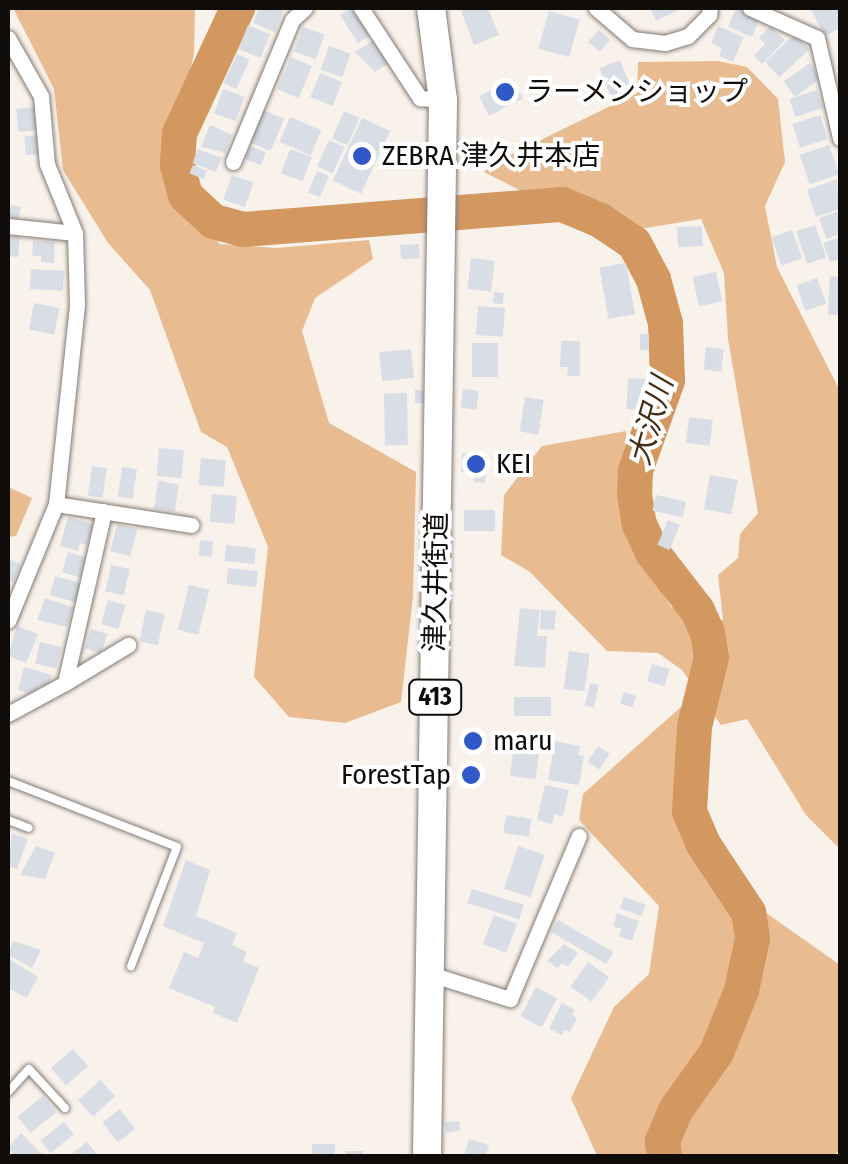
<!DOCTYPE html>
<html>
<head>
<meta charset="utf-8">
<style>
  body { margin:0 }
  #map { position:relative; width:848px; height:1164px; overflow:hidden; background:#f9f2eb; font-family:"Fira Sans Condensed","Noto Sans JP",sans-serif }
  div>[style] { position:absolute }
  .green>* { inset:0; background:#e8bb91 }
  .river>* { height:35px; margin:-17.5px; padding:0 17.5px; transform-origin:17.5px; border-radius:17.5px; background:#d29860 }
  .building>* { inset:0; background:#d9dde6; transform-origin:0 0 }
  .roads { filter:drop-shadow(0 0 2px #827b75) drop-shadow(0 0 2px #827b75) }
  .lane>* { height:8px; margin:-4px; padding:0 4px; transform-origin:4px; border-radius:4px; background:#fff }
  .street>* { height:15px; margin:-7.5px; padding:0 7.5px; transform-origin:7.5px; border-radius:7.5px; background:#fff }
  .highway>* { height:28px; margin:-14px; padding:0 14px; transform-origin:14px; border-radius:14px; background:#fff }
  .dots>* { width:28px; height:28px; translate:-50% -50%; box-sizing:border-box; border:5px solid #fff; border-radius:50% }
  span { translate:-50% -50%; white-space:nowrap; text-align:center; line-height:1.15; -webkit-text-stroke:8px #fff; paint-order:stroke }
  .shield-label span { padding:2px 8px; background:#fff; border:2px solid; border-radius:8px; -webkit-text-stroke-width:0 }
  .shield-label { font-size:25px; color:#0f0c0a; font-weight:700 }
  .poi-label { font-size:28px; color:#0f0c0a }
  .left { translate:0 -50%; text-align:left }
  .right { translate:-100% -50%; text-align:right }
  .street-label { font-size:28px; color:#0f0c0a }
  .water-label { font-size:30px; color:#462d15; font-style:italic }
  .frame { position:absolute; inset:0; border:10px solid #0f0c0a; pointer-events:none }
</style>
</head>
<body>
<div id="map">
  <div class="green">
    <i style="clip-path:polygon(13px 8px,195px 8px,194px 53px,172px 161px,181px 203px,220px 244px,276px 248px,369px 240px,373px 259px,315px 298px,302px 331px,329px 423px,416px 472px,413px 596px,401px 702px,345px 723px,289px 717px,254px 677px,268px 547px,227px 447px,201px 432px,150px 290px,108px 243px,63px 170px,54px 89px)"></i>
    <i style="clip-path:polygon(718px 61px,747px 67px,778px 99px,785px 162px,765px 206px,777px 267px,840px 391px,840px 849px,806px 815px,747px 719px,721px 725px,682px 670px,658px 653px,607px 651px,530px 572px,501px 555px,504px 495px,542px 446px,626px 431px,625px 530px,671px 607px,723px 620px,718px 575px,738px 558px,740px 534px,758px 513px,728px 339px,724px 273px,701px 219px,627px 231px,523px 192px,484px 172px,498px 161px,637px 93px,638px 62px)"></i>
    <i style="clip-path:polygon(8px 487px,32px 498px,16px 536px,8px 537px)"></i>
    <i style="clip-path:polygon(681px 707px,708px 743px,681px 817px,722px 891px,759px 908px,840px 965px,840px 1150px,833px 1156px,597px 1156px,571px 1098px,614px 1007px,649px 974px,659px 906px,579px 820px,583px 794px)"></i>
  </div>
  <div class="river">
    <i style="left:237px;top:8px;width:138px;rotate:114.9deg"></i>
    <i style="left:179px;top:133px;width:32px;rotate:94deg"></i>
    <i style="left:177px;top:165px;width:31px;rotate:75deg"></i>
    <i style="left:185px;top:195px;width:38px;rotate:43deg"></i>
    <i style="left:213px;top:221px;width:31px;rotate:15deg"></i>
    <i style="left:243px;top:229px;width:320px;rotate:-4.5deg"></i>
    <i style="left:562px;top:204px;width:41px;rotate:22.8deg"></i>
    <i style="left:600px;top:220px;width:41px;rotate:34.1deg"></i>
    <i style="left:634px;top:243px;width:41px;rotate:62.2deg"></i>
    <i style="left:653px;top:279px;width:46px;rotate:74.7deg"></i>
    <i style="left:665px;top:323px;width:57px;rotate:88deg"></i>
    <i style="left:667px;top:380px;width:96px;rotate:109.6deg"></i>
    <i style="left:635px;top:470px;width:24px;rotate:92deg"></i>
    <i style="left:634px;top:494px;width:30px;rotate:81deg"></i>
    <i style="left:639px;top:524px;width:31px;rotate:65deg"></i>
    <i style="left:652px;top:552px;width:73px;rotate:52.2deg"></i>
    <i style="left:697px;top:610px;width:24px;rotate:66deg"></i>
    <i style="left:707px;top:632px;width:25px;rotate:81deg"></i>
    <i style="left:711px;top:657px;width:71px;rotate:103.8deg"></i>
    <i style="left:694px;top:726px;width:85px;rotate:93.4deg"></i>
    <i style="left:689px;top:811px;width:36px;rotate:67deg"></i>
    <i style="left:703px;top:844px;width:82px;rotate:56.5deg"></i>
    <i style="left:748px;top:912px;width:26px;rotate:81deg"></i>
    <i style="left:752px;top:938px;width:53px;rotate:101.9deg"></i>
    <i style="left:741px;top:990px;width:67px;rotate:112deg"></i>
    <i style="left:716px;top:1052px;width:71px;rotate:125.3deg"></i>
    <i style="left:675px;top:1110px;width:34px;rotate:113deg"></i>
    <i style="left:662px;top:1141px;width:15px;rotate:82deg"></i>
  </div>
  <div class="building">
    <i style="clip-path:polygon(259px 8px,284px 8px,275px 32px,253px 23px)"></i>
    <i style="clip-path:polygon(351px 8px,372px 34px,358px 43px,340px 15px)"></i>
    <i style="clip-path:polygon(470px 8px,488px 8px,499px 35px,474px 45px,461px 11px)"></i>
    <i style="clip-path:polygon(650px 8px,683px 8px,656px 21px)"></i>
    <i style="clip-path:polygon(736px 8px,761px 15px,752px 37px,728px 27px)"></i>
    <i style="clip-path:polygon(810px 8px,840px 8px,840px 28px,825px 36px)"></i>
    <i style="left:549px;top:11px;width:32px;height:39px;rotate:16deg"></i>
    <i style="left:248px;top:25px;width:24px;height:26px;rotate:22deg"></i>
    <i style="clip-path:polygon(718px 26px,744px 37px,733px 62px,719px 56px,722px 48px,711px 43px)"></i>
    <i style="clip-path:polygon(770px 26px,785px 40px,762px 64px,754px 56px,765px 44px,759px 38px)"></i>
    <i style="left:303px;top:27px;width:23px;height:26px;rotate:20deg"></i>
    <i style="left:599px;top:30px;width:15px;height:16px;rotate:42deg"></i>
    <i style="left:795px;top:34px;width:21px;height:41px;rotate:47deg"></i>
    <i style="clip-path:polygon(374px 40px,389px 63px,375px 72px,355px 52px)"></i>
    <i style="left:329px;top:46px;width:23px;height:25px;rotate:20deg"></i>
    <i style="left:237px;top:54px;width:14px;height:32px;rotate:25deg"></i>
    <i style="left:291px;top:57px;width:23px;height:35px;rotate:23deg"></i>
    <i style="left:620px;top:60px;width:31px;height:22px;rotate:68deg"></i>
    <i style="left:810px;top:63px;width:19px;height:32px;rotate:55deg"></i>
    <i style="left:320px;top:73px;width:24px;height:26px;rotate:22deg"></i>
    <i style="left:513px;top:79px;width:22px;height:38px;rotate:63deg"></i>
    <i style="left:223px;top:89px;width:23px;height:26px;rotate:20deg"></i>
    <i style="left:817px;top:90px;width:19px;height:29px;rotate:72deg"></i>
    <i style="left:37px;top:107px;width:23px;height:21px;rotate:85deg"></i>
    <i style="left:263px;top:110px;width:23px;height:35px;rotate:23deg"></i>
    <i style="left:344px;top:111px;width:17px;height:30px;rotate:24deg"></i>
    <i style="left:820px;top:115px;width:25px;height:29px;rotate:72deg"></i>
    <i style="left:290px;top:117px;width:34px;height:27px;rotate:23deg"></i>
    <i style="left:362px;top:118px;width:31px;height:69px;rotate:25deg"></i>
    <i style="clip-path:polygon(210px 125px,232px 135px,225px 153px,201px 147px)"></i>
    <i style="left:38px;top:135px;width:19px;height:14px;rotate:84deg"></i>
    <i style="left:329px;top:140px;width:17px;height:29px;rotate:24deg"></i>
    <i style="left:829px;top:145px;width:31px;height:31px;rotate:71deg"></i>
    <i style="left:250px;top:146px;width:17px;height:14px;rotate:21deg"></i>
    <i style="left:198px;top:149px;width:25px;height:15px;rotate:21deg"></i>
    <i style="left:290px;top:149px;width:23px;height:26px;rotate:20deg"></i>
    <i style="left:193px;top:165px;width:15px;height:9px;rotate:23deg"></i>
    <i style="left:317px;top:171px;width:13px;height:23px;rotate:23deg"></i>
    <i style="left:232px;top:175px;width:23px;height:26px;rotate:20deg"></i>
    <i style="clip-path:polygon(837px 179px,840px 209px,816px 217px,807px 190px)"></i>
    <i style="left:11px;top:205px;width:10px;height:15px;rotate:11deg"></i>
    <i style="clip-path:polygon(840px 211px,840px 234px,826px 239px,819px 218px)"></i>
    <i style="left:815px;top:225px;width:34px;height:20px;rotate:71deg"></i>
    <i style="left:702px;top:226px;width:20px;height:25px;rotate:87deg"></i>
    <i style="left:792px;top:230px;width:30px;height:22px;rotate:70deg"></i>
    <i style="clip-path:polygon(8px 236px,20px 237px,18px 257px,8px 256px)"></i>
    <i style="clip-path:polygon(840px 237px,840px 259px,830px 262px,823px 243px)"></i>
    <i style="clip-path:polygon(33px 241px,55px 242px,54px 263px,41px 262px,41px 256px,32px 256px)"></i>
    <i style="left:419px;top:244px;width:14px;height:19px;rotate:86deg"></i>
    <i style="left:471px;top:258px;width:24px;height:31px;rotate:7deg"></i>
    <i style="left:626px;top:263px;width:52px;height:27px;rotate:80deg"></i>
    <i style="left:31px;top:269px;width:33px;height:20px;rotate:3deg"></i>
    <i style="left:716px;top:272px;width:30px;height:24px;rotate:78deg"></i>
    <i style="clip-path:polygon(830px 276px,840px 277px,840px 315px,828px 315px)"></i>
    <i style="left:817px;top:278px;width:27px;height:22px;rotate:70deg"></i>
    <i style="left:494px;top:292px;width:10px;height:11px;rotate:6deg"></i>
    <i style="left:34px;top:303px;width:26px;height:27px;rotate:11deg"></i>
    <i style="left:478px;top:306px;width:27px;height:29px;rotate:4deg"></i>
    <i style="left:640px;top:334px;width:9px;height:16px"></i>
    <i style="clip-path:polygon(561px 341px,580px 341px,580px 376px,567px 376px,568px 367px,560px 367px)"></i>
    <i style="left:472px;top:343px;width:26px;height:34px"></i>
    <i style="left:706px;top:347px;width:18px;height:23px;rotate:6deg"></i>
    <i style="left:411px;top:349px;width:29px;height:32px;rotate:84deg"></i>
    <i style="left:628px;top:378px;width:18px;height:31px;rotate:3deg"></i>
    <i style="left:463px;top:389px;width:16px;height:19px;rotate:7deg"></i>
    <i style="left:415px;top:390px;width:9px;height:13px"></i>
    <i style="left:407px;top:393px;width:52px;height:23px;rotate:89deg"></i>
    <i style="left:525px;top:397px;width:19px;height:35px;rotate:9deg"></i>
    <i style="left:689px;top:417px;width:24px;height:26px;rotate:7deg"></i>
    <i style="left:159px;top:448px;width:25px;height:28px;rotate:5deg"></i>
    <i style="clip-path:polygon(462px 453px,487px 455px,485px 483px,474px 482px,474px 473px,461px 472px)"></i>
    <i style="left:201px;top:458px;width:25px;height:27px;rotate:5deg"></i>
    <i style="left:92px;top:466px;width:15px;height:30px;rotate:8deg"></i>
    <i style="left:122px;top:467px;width:15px;height:30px;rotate:8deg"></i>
    <i style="left:710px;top:475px;width:28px;height:35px;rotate:10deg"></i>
    <i style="left:158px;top:481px;width:21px;height:28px;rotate:8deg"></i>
    <i style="left:212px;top:494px;width:25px;height:28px;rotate:5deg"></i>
    <i style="left:656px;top:495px;width:31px;height:16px;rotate:13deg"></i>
    <i style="left:464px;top:510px;width:31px;height:21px"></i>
    <i style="clip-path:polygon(68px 517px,93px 524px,87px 545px,80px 543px,78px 551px,60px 546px)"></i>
    <i style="left:668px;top:520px;width:13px;height:27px;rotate:23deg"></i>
    <i style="left:117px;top:524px;width:21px;height:28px;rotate:14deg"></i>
    <i style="left:200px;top:540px;width:13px;height:16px;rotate:4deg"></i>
    <i style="left:226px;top:545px;width:30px;height:16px;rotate:6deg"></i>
    <i style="left:68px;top:552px;width:19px;height:21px;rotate:16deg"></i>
    <i style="clip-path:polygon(8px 558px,21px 564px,13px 582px,8px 580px)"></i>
    <i style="left:111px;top:565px;width:19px;height:27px;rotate:12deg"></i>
    <i style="left:228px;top:568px;width:30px;height:16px;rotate:6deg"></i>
    <i style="left:55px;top:576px;width:28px;height:20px;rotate:15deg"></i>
    <i style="left:189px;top:585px;width:21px;height:46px;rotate:14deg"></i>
    <i style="clip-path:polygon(45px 598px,73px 607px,67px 627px,37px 620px)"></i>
    <i style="left:108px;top:600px;width:18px;height:25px;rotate:16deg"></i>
    <i style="clip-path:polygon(520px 608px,540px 610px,537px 636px,547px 636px,545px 668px,514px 666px)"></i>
    <i style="left:146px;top:610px;width:19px;height:32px;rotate:12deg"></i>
    <i style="left:541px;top:610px;width:15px;height:19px;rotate:4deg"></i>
    <i style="clip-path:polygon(17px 626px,38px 634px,26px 663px,8px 656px)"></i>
    <i style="left:91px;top:629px;width:17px;height:20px;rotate:17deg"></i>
    <i style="left:40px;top:642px;width:22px;height:22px;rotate:13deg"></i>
    <i style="left:569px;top:651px;width:21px;height:38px;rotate:8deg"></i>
    <i style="left:652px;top:664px;width:18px;height:18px;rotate:16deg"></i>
    <i style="clip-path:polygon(24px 667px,52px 675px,48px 688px,39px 685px,36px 695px,18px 690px)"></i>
    <i style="left:590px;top:683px;width:9px;height:23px;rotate:13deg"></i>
    <i style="left:624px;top:692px;width:13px;height:12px;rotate:18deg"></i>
    <i style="left:514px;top:697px;width:37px;height:19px"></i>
    <i style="clip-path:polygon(555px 741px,580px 746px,578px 755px,584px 756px,579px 785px,548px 780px)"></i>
    <i style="left:598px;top:746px;width:14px;height:19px;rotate:34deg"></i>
    <i style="left:513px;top:751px;width:26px;height:25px;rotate:7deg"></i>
    <i style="clip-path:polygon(545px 785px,569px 790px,563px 816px,554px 814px,552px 824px,537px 820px)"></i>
    <i style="left:506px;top:815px;width:26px;height:18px;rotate:9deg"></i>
    <i style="clip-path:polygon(12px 833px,28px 839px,17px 869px,8px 866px)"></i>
    <i style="clip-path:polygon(36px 846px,55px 853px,45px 879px,20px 875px)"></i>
    <i style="left:518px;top:846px;width:28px;height:45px;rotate:18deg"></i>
    <i style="clip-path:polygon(186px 860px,210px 870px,196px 916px,237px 933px,232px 945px,247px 952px,243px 961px,259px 968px,237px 1023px,213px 1013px,215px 1007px,169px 988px,184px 952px,198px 958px,204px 943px,163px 926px)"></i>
    <i style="left:472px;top:889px;width:54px;height:15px;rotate:17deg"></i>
    <i style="left:624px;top:897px;width:23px;height:12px;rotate:20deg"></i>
    <i style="clip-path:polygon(617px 913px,639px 921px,632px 941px,619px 936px,622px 929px,613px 926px)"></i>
    <i style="left:494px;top:915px;width:25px;height:31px;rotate:21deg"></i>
    <i style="left:558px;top:920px;width:64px;height:14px;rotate:30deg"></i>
    <i style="clip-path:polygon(13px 941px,41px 950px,32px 968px,8px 955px)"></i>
    <i style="clip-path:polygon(564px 944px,578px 953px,568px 967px,562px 963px,558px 968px,547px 961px)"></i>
    <i style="clip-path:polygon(8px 958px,38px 977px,27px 998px,8px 988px)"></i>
    <i style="left:588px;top:962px;width:26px;height:30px;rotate:36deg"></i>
    <i style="left:536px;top:987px;width:24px;height:33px;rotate:28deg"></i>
    <i style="clip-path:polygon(562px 1003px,575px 1010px,572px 1015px,577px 1018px,570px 1032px,564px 1030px,562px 1035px,549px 1029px)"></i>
    <i style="left:73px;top:1049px;width:23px;height:29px;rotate:49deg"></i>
    <i style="left:100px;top:1080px;width:22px;height:30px;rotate:47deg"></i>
    <i style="left:43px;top:1096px;width:21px;height:33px;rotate:51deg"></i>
    <i style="left:120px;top:1109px;width:25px;height:22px;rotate:53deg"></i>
    <i style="left:459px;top:1121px;width:10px;height:14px;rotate:84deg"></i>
    <i style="left:64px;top:1122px;width:16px;height:30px;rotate:52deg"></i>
    <i style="clip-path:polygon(21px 1133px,44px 1156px,16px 1156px,8px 1148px)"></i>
    <i style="clip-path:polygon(469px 1139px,489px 1145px,486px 1156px,464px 1156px)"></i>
    <i style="clip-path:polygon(87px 1142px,98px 1156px,69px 1156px)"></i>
    <i style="left:335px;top:1144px;width:12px;height:23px;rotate:90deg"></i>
    <i style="left:345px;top:1151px;width:18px;height:5px"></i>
  </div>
  <div class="roads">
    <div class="lane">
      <i style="left:8px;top:781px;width:181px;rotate:21.3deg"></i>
      <i style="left:177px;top:847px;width:128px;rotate:111.1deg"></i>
      <i style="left:8px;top:820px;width:22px;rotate:21deg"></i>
      <i style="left:8px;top:1092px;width:31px;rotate:-48deg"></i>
      <i style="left:29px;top:1069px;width:53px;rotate:47.3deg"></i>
    </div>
    <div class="street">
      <i style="left:361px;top:8px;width:108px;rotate:56.8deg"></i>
      <i style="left:420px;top:98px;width:23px;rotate:5deg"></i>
      <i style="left:596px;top:8px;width:48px;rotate:40.7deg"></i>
      <i style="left:632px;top:39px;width:33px;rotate:7deg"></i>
      <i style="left:665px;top:43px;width:24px;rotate:-17deg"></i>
      <i style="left:688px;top:36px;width:30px;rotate:-45deg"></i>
      <i style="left:709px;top:15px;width:7px;rotate:-82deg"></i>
      <i style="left:750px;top:8px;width:73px;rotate:24.1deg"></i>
      <i style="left:817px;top:38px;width:103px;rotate:77deg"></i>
      <i style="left:8px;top:38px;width:67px;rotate:60.4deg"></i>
      <i style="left:41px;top:96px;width:68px;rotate:85deg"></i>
      <i style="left:47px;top:164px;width:74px;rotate:67.9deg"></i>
      <i style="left:75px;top:233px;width:72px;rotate:88.4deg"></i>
      <i style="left:77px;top:305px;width:200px;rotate:96deg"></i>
      <i style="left:56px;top:504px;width:126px;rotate:112.3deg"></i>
      <i style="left:233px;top:162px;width:154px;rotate:-67.4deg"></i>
      <i style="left:292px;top:20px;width:18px;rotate:-43deg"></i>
      <i style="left:8px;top:226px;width:67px;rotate:6deg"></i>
      <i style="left:56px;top:504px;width:137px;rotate:8.8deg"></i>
      <i style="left:65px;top:683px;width:74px;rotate:-31.1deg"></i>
      <i style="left:8px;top:714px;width:65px;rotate:-28.5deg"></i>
      <i style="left:65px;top:683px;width:176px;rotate:-77.2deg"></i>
      <i style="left:430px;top:974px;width:84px;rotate:17.4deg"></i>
      <i style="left:510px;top:999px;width:177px;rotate:-67.1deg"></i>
    </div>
    <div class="highway">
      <i style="left:427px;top:1156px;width:1056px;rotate:-89.13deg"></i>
      <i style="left:443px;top:100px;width:93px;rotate:-97.4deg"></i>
    </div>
  </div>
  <div class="dots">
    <i style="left:505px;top:92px;background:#3058c7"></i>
    <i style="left:362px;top:156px;background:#3058c7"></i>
    <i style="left:476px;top:464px;background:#3058c7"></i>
    <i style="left:473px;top:741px;background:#3058c7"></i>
    <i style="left:471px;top:775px;background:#3058c7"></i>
  </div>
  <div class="shield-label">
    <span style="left:435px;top:697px">413</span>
  </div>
  <div class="poi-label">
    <span class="left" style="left:525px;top:92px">ラーメンショップ</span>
    <span class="left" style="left:382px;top:156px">ZEBRA 津久井本店</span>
    <span class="left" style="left:496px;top:464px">KEI</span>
    <span class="left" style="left:493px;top:741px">maru</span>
    <span class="right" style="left:451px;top:775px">ForestTap</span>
  </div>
  <div class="street-label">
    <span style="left:436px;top:582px;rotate:-89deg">津久井街道</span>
  </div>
  <div class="water-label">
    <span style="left:651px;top:421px;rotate:-74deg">大沢川</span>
  </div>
  <div class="frame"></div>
</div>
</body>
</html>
